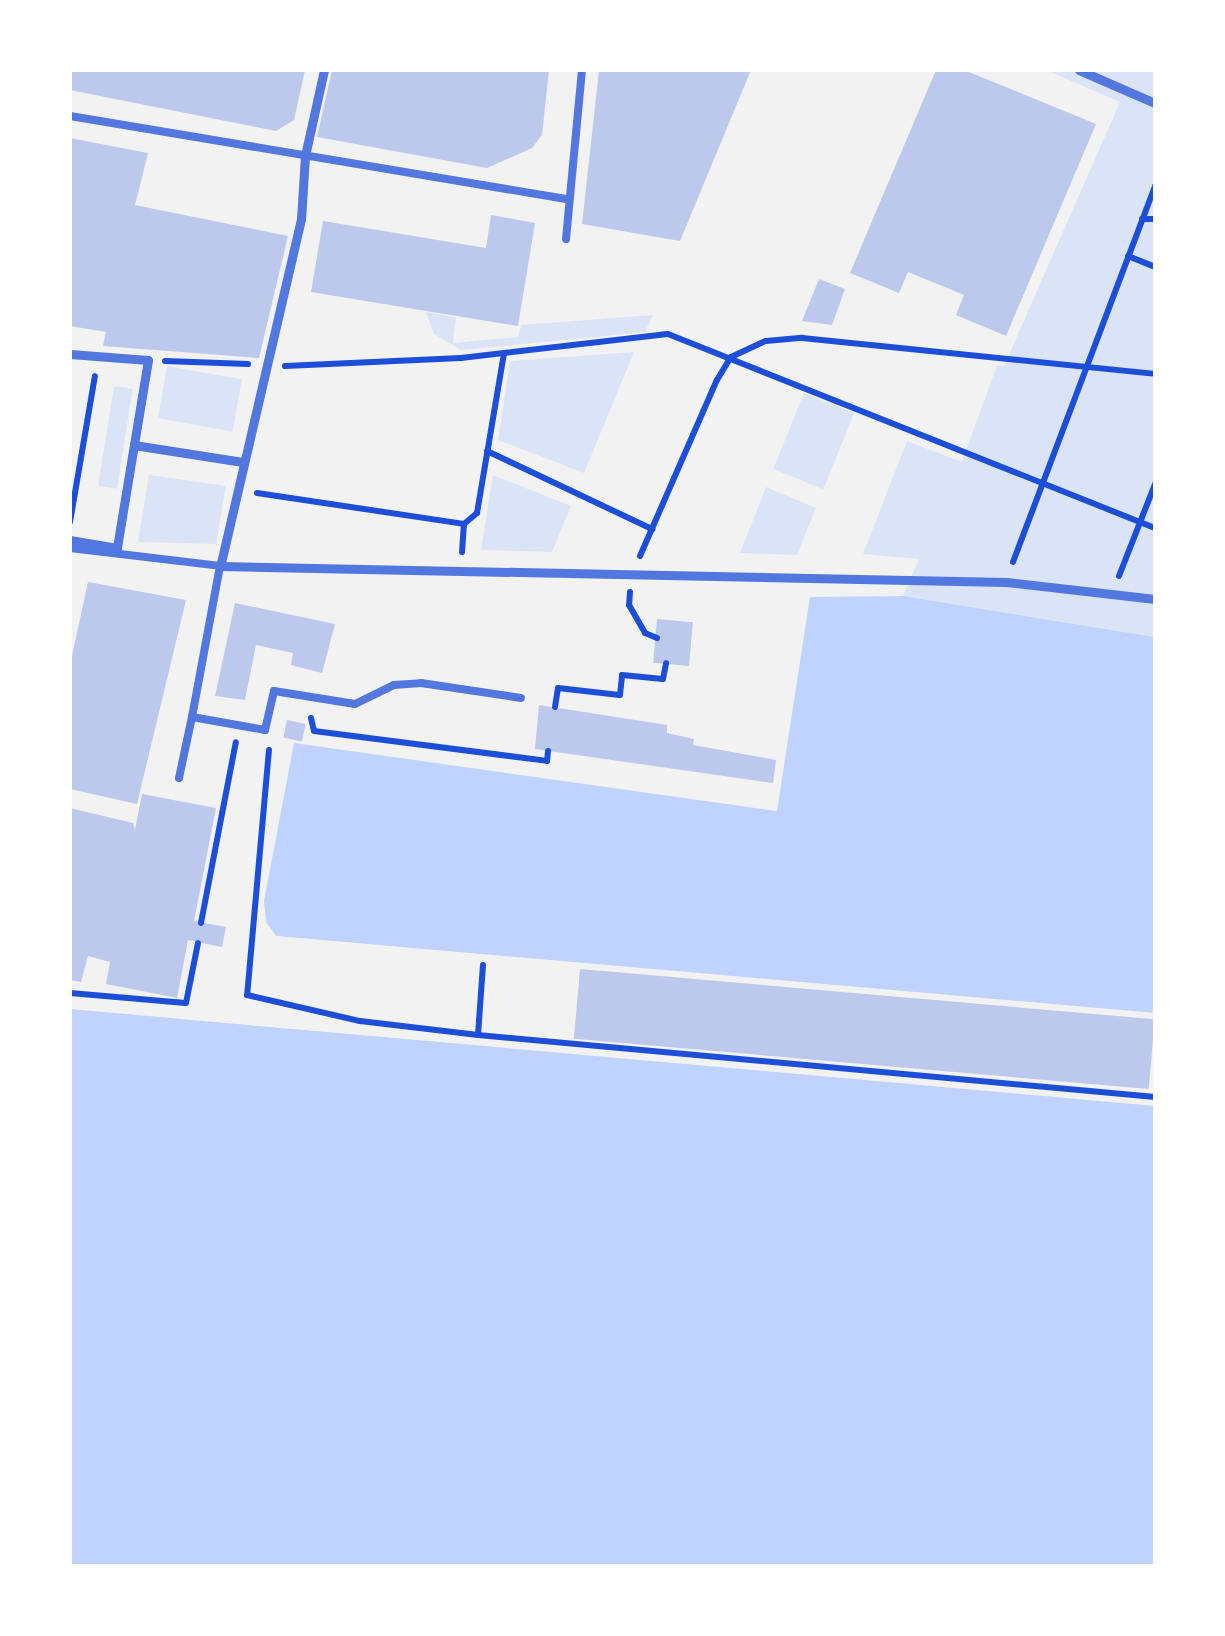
<!DOCTYPE html>
<html>
<head>
<meta charset="utf-8">
<style>
  body { margin:0 }
  #map { position:relative; width:1225px; height:1636px; overflow:hidden; background:#f2f2f2; font-family:Overpass,sans-serif }
  div>[style] { position:absolute }
  .green>* { inset:0; background:#dbe4f7; transform-origin:0 0 }
  .water>* { inset:0; background:#bfd3fe }
  .pier>* { inset:0; background:#f2f2f2; transform-origin:0 0 }
  .building>* { inset:0; background:#bdc9ec; transform-origin:0 0 }
  .path>* { height:6px; margin:-3px; padding:0 3px; transform-origin:3px; border-radius:3px; background:#1d4ed8 }
  .service>* { height:8px; margin:-4px; padding:0 4px; transform-origin:4px; border-radius:4px; background:#5277de }
  .pedestrian>* { height:9px; margin:-4.5px; padding:0 4.5px; transform-origin:4.5px; border-radius:4.5px; background:#5277de }
  span { translate:-50% -50%; white-space:nowrap; text-align:center; line-height:1.15; -webkit-text-stroke:8px #fff; paint-order:stroke }
  .frame { position:absolute; inset:0; border:72px solid #fff; pointer-events:none }
</style>
</head>
<body>
<div id="map">
  <div class="green">
    <i style="clip-path:polygon(1046px 70px,1155px 70px,1155px 637px,903px 596px,919px 559px,863px 554px,907px 441px,962px 462px,997px 365px,1004px 366px,1120px 102px)"></i>
    <i style="clip-path:polygon(426px 312px,456px 317px,453px 343px,518px 337px,521px 325px,653px 315px,645px 332px,461px 350px,434px 334px)"></i>
    <i style="clip-path:polygon(634px 352px,584px 473px,498px 440px,510px 361px)"></i>
    <i style="left:167px;top:366px;width:76px;height:53px;rotate:10deg"></i>
    <i style="left:114px;top:386px;width:19px;height:101px;rotate:9deg"></i>
    <i style="left:804px;top:393px;width:54px;height:82px;rotate:22deg"></i>
    <i style="clip-path:polygon(149px 475px,226px 486px,216px 544px,138px 542px)"></i>
    <i style="clip-path:polygon(493px 475px,571px 506px,552px 552px,481px 550px)"></i>
    <i style="clip-path:polygon(766px 487px,816px 508px,797px 555px,740px 553px)"></i>
  </div>
  <div class="water">
    <i style="clip-path:polygon(903px 596px,1155px 637px,1155px 1016px,276px 936px,266px 922px,264px 901px,294px 743px,777px 811px,810px 597px)"></i>
    <i style="clip-path:polygon(70px 1009px,1155px 1106px,1155px 1566px,70px 1566px)"></i>
  </div>
  <div class="pier">
    <i style="left:276px;top:936px;width:883px;height:5px;rotate:5deg"></i>
    <i style="left:250px;top:1020px;width:909px;height:5px;rotate:5deg"></i>
  </div>
  <div class="building">
    <i style="clip-path:polygon(70px 70px,305px 70px,294px 120px,276px 131px,70px 90px)"></i>
    <i style="clip-path:polygon(332px 70px,549px 70px,542px 135px,532px 148px,487px 168px,317px 137px)"></i>
    <i style="clip-path:polygon(599px 70px,751px 70px,680px 241px,582px 224px)"></i>
    <i style="clip-path:polygon(936px 70px,964px 70px,1096px 124px,1006px 336px,956px 315px,964px 295px,908px 272px,899px 293px,850px 273px)"></i>
    <i style="clip-path:polygon(70px 138px,148px 153px,135px 205px,288px 236px,259px 358px,103px 346px,106px 332px,70px 326px)"></i>
    <i style="clip-path:polygon(491px 215px,535px 223px,518px 326px,311px 292px,323px 221px,486px 248px)"></i>
    <i style="clip-path:polygon(819px 279px,845px 289px,832px 325px,802px 321px)"></i>
    <i style="clip-path:polygon(88px 582px,186px 600px,137px 804px,70px 789px,70px 665px)"></i>
    <i style="clip-path:polygon(235px 603px,335px 624px,322px 673px,291px 665px,293px 653px,256px 645px,245px 700px,215px 696px)"></i>
    <i style="left:657px;top:619px;width:36px;height:44px;rotate:5deg"></i>
    <i style="clip-path:polygon(539px 705px,667px 725px,667px 733px,694px 739px,693px 745px,776px 760px,773px 783px,535px 749px)"></i>
    <i style="left:287px;top:720px;width:19px;height:18px;rotate:12deg"></i>
    <i style="clip-path:polygon(142px 794px,216px 808px,194px 921px,226px 927px,222px 947px,188px 940px,177px 998px,106px 984px,110px 962px,88px 956px,81px 982px,70px 980px,70px 808px,133px 823px,135px 830px)"></i>
    <i style="left:580px;top:969px;width:577px;height:70px;rotate:5deg"></i>
  </div>
  <div class="path">
    <i style="left:1142px;top:219px;width:13px"></i>
    <i style="left:1128px;top:256px;width:29px;rotate:22deg"></i>
    <i style="left:165px;top:361px;width:83px;rotate:2.1deg"></i>
    <i style="left:285px;top:366px;width:176px;rotate:-2.6deg"></i>
    <i style="left:461px;top:358px;width:208px;rotate:-6.6deg"></i>
    <i style="left:668px;top:334px;width:524px;rotate:21.72deg"></i>
    <i style="left:487px;top:451px;width:183px;rotate:25.3deg"></i>
    <i style="left:257px;top:493px;width:209px;rotate:8.5deg"></i>
    <i style="left:464px;top:524px;width:17px;rotate:-40deg"></i>
    <i style="left:477px;top:513px;width:162px;rotate:-80.4deg"></i>
    <i style="left:70px;top:522px;width:148px;rotate:-80.3deg"></i>
    <i style="left:462px;top:552px;width:28px;rotate:-86deg"></i>
    <i style="left:640px;top:556px;width:192px;rotate:-66.4deg"></i>
    <i style="left:717px;top:380px;width:27px;rotate:-59deg"></i>
    <i style="left:731px;top:357px;width:38px;rotate:-25deg"></i>
    <i style="left:766px;top:341px;width:36px;rotate:-5deg"></i>
    <i style="left:802px;top:338px;width:355px;rotate:5.8deg"></i>
    <i style="left:1013px;top:562px;width:402px;rotate:-69.3deg"></i>
    <i style="left:1119px;top:576px;width:99px;rotate:-68.6deg"></i>
    <i style="left:630px;top:592px;width:13px;rotate:94deg"></i>
    <i style="left:629px;top:605px;width:32px;rotate:60deg"></i>
    <i style="left:645px;top:633px;width:13px;rotate:23deg"></i>
    <i style="left:555px;top:707px;width:19px;rotate:-81deg"></i>
    <i style="left:558px;top:688px;width:62px;rotate:6.4deg"></i>
    <i style="left:620px;top:695px;width:20px;rotate:-84deg"></i>
    <i style="left:622px;top:675px;width:41px;rotate:5.6deg"></i>
    <i style="left:663px;top:679px;width:16px;rotate:-79deg"></i>
    <i style="left:311px;top:718px;width:13px;rotate:77deg"></i>
    <i style="left:314px;top:731px;width:235px;rotate:7.3deg"></i>
    <i style="left:547px;top:761px;width:10px;rotate:-84deg"></i>
    <i style="left:269px;top:750px;width:246px;rotate:95.1deg"></i>
    <i style="left:247px;top:995px;width:116px;rotate:13deg"></i>
    <i style="left:360px;top:1021px;width:119px;rotate:6.8deg"></i>
    <i style="left:201px;top:923px;width:184px;rotate:-79.1deg"></i>
    <i style="left:483px;top:965px;width:70px;rotate:94.1deg"></i>
    <i style="left:478px;top:1035px;width:680px;rotate:5.23deg"></i>
    <i style="left:70px;top:993px;width:116px;rotate:4.9deg"></i>
    <i style="left:186px;top:1003px;width:61px;rotate:-78.7deg"></i>
  </div>
  <div class="service">
    <i style="left:70px;top:116px;width:503px;rotate:9.5deg"></i>
    <i style="left:566px;top:239px;width:170px;rotate:-84.6deg"></i>
    <i style="left:70px;top:548px;width:151px;rotate:6.8deg"></i>
    <i style="left:220px;top:566px;width:154px;rotate:100.5deg"></i>
    <i style="left:192px;top:717px;width:74px;rotate:10.1deg"></i>
    <i style="left:265px;top:730px;width:40px;rotate:-77deg"></i>
    <i style="left:274px;top:691px;width:82px;rotate:9.1deg"></i>
    <i style="left:355px;top:704px;width:43px;rotate:-26deg"></i>
    <i style="left:394px;top:685px;width:27px;rotate:-4deg"></i>
    <i style="left:421px;top:683px;width:101px;rotate:8.5deg"></i>
    <i style="left:179px;top:778px;width:62px;rotate:-78deg"></i>
  </div>
  <div class="pedestrian">
    <i style="left:324px;top:70px;width:88px;rotate:102.5deg"></i>
    <i style="left:305px;top:156px;width:63px;rotate:93.6deg"></i>
    <i style="left:301px;top:219px;width:356px;rotate:103.1deg"></i>
    <i style="left:220px;top:566px;width:786px;rotate:1.17deg"></i>
    <i style="left:1006px;top:582px;width:150px;rotate:6.5deg"></i>
    <i style="left:1079px;top:70px;width:83px;rotate:23.5deg"></i>
    <i style="left:70px;top:354px;width:78px;rotate:4.4deg"></i>
    <i style="left:148px;top:360px;width:191px;rotate:99.4deg"></i>
    <i style="left:117px;top:548px;width:48px;rotate:-170.3deg"></i>
    <i style="left:134px;top:445px;width:110px;rotate:8.9deg"></i>
  </div>
  <div class="frame"></div>
</div>
</body>
</html>
